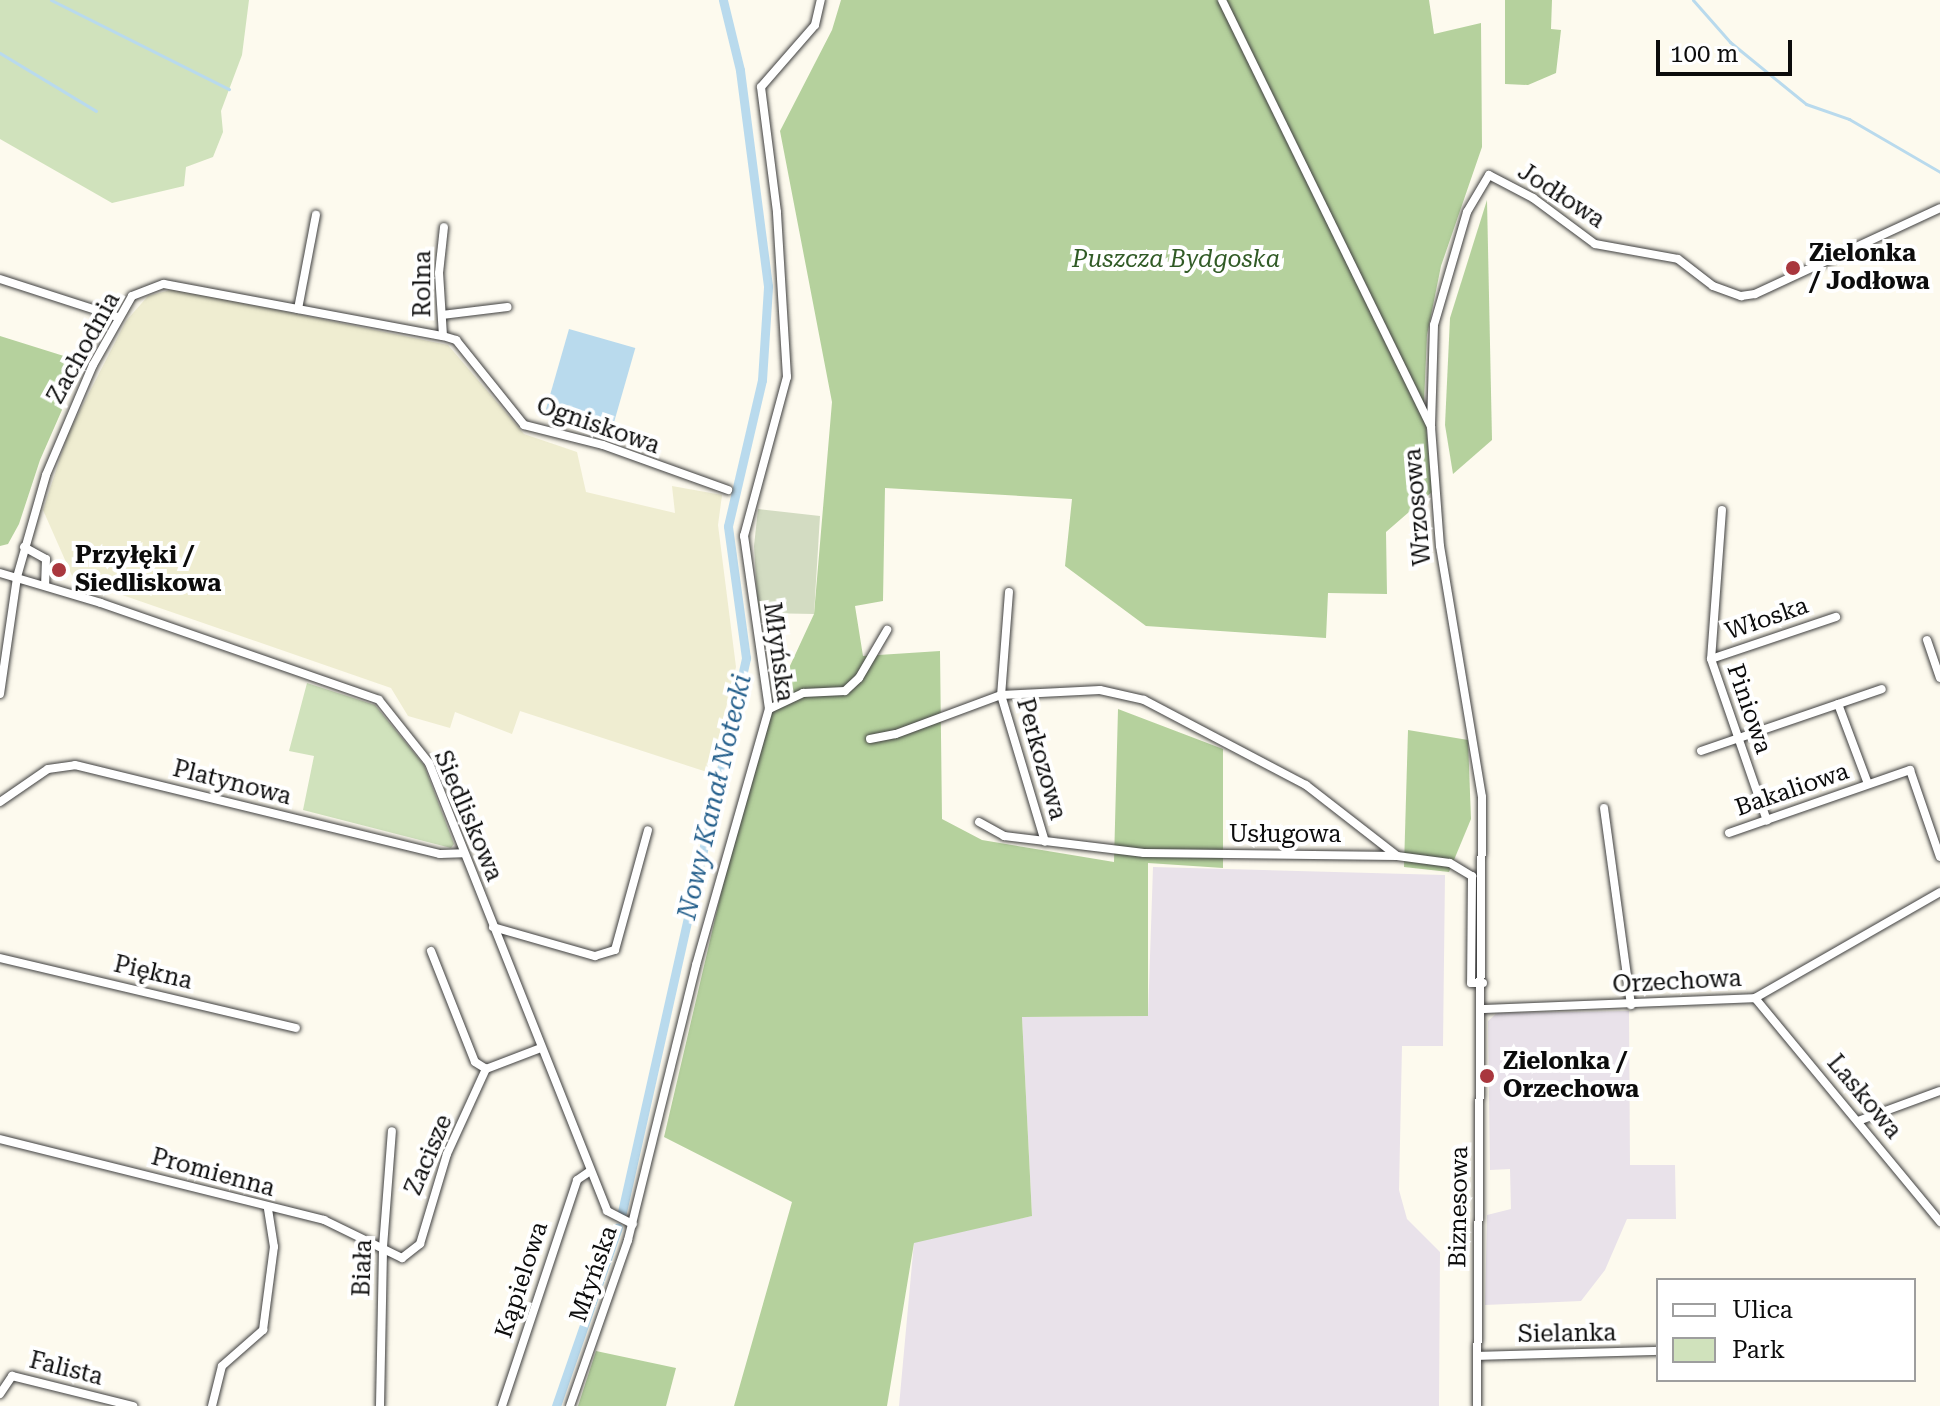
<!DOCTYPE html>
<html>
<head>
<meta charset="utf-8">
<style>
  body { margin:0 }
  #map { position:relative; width:1940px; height:1406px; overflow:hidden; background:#fdfaee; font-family:"Roboto Serif",serif }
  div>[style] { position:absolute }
  .industrial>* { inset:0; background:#e9e2ea }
  .farmland>* { inset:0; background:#efedd1 }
  .green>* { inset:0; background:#d0e2bc }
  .forest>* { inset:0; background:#b5d19d }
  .cemetery>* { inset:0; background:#d3dcc2 }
  .water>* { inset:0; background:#b9daed; transform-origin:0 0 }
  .stream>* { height:3px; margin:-1.5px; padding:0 1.5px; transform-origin:1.5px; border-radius:1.5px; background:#b9daed }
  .canal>* { height:9px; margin:-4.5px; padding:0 4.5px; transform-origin:4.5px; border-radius:4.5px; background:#b9daed }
  .roads { filter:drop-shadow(0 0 2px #3f3f3f) drop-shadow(0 0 2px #3f3f3f) }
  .minor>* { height:8px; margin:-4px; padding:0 4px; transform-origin:4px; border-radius:4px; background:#fff }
  .dots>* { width:22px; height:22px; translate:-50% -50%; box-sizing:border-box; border:4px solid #fff; border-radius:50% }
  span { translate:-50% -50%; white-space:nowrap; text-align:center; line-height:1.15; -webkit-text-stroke:8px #fff; paint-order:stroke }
  .street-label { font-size:24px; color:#0c0c0c }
  .poi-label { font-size:24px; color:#0c0c0c; font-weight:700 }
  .left { translate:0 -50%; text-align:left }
  .park-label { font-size:24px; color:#315b26; font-style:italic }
  .water-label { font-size:26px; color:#27618d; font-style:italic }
  .legend { position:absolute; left:1656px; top:1278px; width:260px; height:104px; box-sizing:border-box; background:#fff; border:2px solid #9e9e9e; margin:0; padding:10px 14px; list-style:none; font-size:24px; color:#0c0c0c }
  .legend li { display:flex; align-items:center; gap:16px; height:40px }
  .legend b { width:40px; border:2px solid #9e9e9e }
  .scale { position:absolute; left:1656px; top:40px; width:136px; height:36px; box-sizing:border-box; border:4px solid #0c0c0c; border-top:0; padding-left:10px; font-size:24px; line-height:28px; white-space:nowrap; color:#0c0c0c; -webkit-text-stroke:6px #fff; paint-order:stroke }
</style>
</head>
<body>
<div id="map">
  <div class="industrial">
    <i style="clip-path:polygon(1153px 867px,1445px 875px,1443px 1046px,1402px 1046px,1399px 1190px,1407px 1219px,1440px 1252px,1439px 1406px,899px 1406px,914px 1242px,1032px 1216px,1022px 1017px,1148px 1016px)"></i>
    <i style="clip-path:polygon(1629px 1011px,1630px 1165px,1675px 1165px,1676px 1219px,1627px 1219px,1605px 1270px,1581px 1301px,1485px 1305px,1487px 1215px,1511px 1209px,1510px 1169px,1490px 1170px,1488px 1021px,1497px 1013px)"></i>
  </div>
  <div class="farmland">
    <i style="clip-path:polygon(174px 289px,448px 345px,524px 434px,577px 452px,586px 492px,675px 513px,672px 486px,722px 495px,718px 525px,736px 667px,710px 773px,520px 711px,512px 734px,455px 712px,450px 728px,408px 716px,391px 688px,73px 578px,43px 510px,68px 434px,126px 321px,148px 296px)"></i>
  </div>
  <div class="green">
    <i style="clip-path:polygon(0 0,249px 0,242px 55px,221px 111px,223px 132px,213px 157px,186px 167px,184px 186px,112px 203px,0 139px)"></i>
    <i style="clip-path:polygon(307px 683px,375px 705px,424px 765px,454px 844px,451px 848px,303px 810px,314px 756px,289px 751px)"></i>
  </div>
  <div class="forest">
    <i style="clip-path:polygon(841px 0,1429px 0,1434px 34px,1481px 23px,1482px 147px,1441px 266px,1427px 335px,1424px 402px,1432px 492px,1386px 532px,1387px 594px,1328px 593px,1326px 638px,1146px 626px,1065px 566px,1072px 499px,885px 488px,883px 601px,855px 606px,863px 656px,940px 651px,942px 819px,982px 840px,1114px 862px,1118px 709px,1223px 749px,1223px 868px,1148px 863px,1148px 1016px,1022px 1017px,1032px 1216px,914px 1243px,887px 1406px,734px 1406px,792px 1202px,664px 1137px,758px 735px,814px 614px,832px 402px,780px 131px,832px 30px)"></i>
    <i style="clip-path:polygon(1505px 0,1552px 0,1551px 29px,1561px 30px,1556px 73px,1528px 85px,1505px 84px)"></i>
    <i style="clip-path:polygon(1487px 200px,1492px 440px,1453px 474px,1445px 425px,1450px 318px)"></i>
    <i style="clip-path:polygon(0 336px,83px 362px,40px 460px,19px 524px,8px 544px,0 546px)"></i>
    <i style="clip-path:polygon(1408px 730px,1468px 740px,1471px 819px,1449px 872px,1404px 867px)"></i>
    <i style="clip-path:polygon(596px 1351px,676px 1368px,666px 1406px,578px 1406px)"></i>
  </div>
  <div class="cemetery">
    <i style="clip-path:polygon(758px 509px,820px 516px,814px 614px,758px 613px,754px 546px)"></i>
  </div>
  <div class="water">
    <i style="left:569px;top:329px;width:69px;height:89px;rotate:16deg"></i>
  </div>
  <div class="stream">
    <i style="left:51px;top:0;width:199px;rotate:26.6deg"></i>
    <i style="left:1693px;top:0;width:56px;rotate:48.6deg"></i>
    <i style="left:1730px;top:42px;width:98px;rotate:39.2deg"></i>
    <i style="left:1806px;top:104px;width:46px;rotate:19.2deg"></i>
    <i style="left:1849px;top:119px;width:105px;rotate:30.2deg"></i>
    <i style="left:0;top:53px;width:112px;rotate:31.1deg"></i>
  </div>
  <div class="canal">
    <i style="left:622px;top:1212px;width:568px;rotate:-77.38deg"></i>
    <i style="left:746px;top:658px;width:133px;rotate:-97.8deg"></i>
    <i style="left:728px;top:526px;width:150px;rotate:-76.9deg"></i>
    <i style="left:762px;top:380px;width:94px;rotate:-86.3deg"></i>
    <i style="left:768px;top:286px;width:218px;rotate:-97.4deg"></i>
    <i style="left:740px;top:70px;width:72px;rotate:-103.7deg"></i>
    <i style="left:556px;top:1406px;width:189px;rotate:-70.9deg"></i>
  </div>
  <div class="roads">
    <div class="minor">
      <i style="left:1222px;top:0;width:475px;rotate:63.9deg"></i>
      <i style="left:1431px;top:427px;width:119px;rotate:85.7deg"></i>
      <i style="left:1440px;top:546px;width:254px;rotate:80.5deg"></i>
      <i style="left:1482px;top:797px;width:609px;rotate:90.47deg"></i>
      <i style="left:0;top:279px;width:124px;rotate:17.9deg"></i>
      <i style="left:298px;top:309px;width:96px;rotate:-79.2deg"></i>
      <i style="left:442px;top:315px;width:66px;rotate:-6.9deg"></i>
      <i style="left:443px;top:336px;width:14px;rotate:17deg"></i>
      <i style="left:456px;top:340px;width:109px;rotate:51.3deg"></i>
      <i style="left:524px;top:425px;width:81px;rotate:14.2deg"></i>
      <i style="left:603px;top:445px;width:133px;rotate:19.8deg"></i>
      <i style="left:1431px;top:426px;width:101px;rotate:-88.3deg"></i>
      <i style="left:1434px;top:325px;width:118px;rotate:-73.7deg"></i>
      <i style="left:1467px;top:212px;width:43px;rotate:-59.3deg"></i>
      <i style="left:1489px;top:175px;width:50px;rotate:27.6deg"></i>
      <i style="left:1533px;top:198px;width:77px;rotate:36.6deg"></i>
      <i style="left:1595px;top:244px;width:84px;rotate:10.2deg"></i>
      <i style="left:1678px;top:259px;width:44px;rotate:37.6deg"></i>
      <i style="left:1713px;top:286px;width:30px;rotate:20deg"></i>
      <i style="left:1741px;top:296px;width:14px;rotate:-8deg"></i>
      <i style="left:1755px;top:294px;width:204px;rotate:-24.9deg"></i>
      <i style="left:1722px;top:510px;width:149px;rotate:94.2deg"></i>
      <i style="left:1711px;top:659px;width:171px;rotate:70.9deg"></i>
      <i style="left:24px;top:547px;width:25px;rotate:29deg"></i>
      <i style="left:46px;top:559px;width:26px;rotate:92deg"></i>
      <i style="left:0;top:573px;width:105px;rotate:16.5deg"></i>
      <i style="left:101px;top:603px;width:294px;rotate:19.2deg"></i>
      <i style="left:379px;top:700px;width:80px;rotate:51.6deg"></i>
      <i style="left:429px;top:763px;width:482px;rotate:68.3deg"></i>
      <i style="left:607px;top:1211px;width:29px;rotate:27deg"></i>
      <i style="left:1009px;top:592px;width:103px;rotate:94.4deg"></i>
      <i style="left:1001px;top:695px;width:153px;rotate:73.3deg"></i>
      <i style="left:1927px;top:640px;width:40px;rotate:71.1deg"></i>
      <i style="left:1711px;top:659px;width:132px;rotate:-18.6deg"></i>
      <i style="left:0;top:694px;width:118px;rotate:-81.7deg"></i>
      <i style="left:17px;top:577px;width:106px;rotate:-74.1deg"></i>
      <i style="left:46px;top:475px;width:120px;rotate:-66.9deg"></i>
      <i style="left:93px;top:365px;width:79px;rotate:-60.5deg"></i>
      <i style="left:132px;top:296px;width:34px;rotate:-21deg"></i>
      <i style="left:164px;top:284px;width:284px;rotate:10.6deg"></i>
      <i style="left:443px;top:336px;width:63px;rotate:-93.6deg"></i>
      <i style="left:439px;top:273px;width:46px;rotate:-83.8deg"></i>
      <i style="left:1838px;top:704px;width:85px;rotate:69.4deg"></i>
      <i style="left:769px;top:709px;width:38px;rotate:-25deg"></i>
      <i style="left:803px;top:693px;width:42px;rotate:-2.7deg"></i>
      <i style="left:845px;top:691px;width:19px;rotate:-43deg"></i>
      <i style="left:859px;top:678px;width:56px;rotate:-59.7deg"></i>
      <i style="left:870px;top:739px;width:26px;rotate:-11deg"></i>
      <i style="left:896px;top:734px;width:112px;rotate:-20.4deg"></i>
      <i style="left:1001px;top:695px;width:99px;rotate:-2.9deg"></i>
      <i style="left:1100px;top:690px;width:45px;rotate:12.8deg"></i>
      <i style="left:1144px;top:700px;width:183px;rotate:27.7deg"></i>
      <i style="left:1306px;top:785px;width:114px;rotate:37.9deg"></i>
      <i style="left:1701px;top:751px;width:191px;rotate:-18.9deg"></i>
      <i style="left:0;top:802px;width:58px;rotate:-34.5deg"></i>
      <i style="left:48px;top:769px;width:27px;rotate:-8deg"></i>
      <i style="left:75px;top:765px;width:376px;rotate:13.7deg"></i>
      <i style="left:440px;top:854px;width:23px;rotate:-2deg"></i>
      <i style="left:1604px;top:808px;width:199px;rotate:82.2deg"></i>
      <i style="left:979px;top:822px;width:29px;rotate:29deg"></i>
      <i style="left:1004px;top:836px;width:141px;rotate:6.9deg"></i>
      <i style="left:1144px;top:853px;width:253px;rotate:0.7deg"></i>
      <i style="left:1397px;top:856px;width:53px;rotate:7.5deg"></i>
      <i style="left:1450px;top:863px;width:26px;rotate:31deg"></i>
      <i style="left:1472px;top:876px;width:107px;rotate:90.5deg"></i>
      <i style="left:1471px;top:983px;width:12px"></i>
      <i style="left:1729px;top:833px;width:192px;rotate:-19.2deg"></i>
      <i style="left:1910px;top:770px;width:92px;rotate:71deg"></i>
      <i style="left:493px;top:927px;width:106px;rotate:15.9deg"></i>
      <i style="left:595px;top:956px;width:21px;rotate:-17deg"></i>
      <i style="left:615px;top:950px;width:124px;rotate:-74.6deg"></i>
      <i style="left:431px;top:951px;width:119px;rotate:68.4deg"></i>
      <i style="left:475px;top:1062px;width:13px;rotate:32deg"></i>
      <i style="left:486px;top:1069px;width:56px;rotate:-21deg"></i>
      <i style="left:0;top:958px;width:304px;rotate:13.3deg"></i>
      <i style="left:1755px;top:998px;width:291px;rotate:50.4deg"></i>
      <i style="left:1482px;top:1009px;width:273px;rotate:-2.3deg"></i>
      <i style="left:1755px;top:998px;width:213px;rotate:-29.8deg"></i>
      <i style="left:1858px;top:1121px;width:87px;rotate:-20.1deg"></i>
      <i style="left:0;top:1139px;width:334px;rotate:14deg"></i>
      <i style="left:324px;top:1220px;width:87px;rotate:26deg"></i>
      <i style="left:402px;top:1258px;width:23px;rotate:-38deg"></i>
      <i style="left:420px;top:1244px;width:94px;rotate:-73.3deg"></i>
      <i style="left:447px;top:1154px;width:94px;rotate:-65.4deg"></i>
      <i style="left:1478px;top:1356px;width:180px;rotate:-1.6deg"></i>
      <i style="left:0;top:1394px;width:22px;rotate:-56deg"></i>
      <i style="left:12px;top:1376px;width:125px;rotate:13.9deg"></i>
      <i style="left:212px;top:1406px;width:41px;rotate:-76deg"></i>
      <i style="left:222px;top:1366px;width:55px;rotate:-41.3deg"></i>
      <i style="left:263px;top:1330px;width:84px;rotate:-82.5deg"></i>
      <i style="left:274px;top:1247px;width:39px;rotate:-99deg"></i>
      <i style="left:380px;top:1406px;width:159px;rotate:-88.9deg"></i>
      <i style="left:383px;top:1247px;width:116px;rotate:-85.6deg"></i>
      <i style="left:502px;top:1406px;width:238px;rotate:-71.6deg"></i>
      <i style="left:577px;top:1180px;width:14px;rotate:-34deg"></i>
      <i style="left:570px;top:1406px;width:176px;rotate:-70.7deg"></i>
      <i style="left:628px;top:1240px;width:283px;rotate:-76.1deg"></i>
      <i style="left:696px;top:965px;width:266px;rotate:-74.1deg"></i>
      <i style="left:769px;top:709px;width:175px;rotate:-98.2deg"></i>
      <i style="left:744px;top:536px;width:165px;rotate:-74.9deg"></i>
      <i style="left:787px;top:377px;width:165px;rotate:-93.5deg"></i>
      <i style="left:777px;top:212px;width:126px;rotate:-97.3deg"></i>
      <i style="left:761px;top:87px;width:82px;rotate:-48.9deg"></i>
      <i style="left:815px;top:25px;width:26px;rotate:-77deg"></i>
    </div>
  </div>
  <div class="dots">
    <i style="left:1793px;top:268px;background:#a9373e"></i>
    <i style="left:59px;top:570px;background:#a9373e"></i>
    <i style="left:1487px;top:1076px;background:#a9373e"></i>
  </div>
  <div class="street-label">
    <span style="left:1561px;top:196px;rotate:33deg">Jodłowa</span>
    <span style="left:423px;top:284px;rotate:-90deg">Rolna</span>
    <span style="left:84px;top:348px;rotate:-61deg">Zachodnia</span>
    <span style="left:598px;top:426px;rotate:19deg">Ogniskowa</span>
    <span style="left:1418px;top:507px;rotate:-95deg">Wrzosowa</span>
    <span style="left:1767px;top:619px;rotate:-19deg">Włoska</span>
    <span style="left:778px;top:652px;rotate:82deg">Młyńska</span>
    <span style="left:1749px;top:709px;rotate:71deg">Piniowa</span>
    <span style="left:1041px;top:759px;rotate:74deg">Perkozowa</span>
    <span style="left:232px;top:783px;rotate:14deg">Platynowa</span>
    <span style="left:1792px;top:790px;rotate:-19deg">Bakaliowa</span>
    <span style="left:468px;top:816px;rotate:67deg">Siedliskowa</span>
    <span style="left:1285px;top:835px">Usługowa</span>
    <span style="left:153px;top:973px;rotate:13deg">Piękna</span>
    <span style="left:1677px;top:982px;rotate:-3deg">Orzechowa</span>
    <span style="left:1864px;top:1097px;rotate:50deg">Laskowa</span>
    <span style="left:429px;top:1155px;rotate:-67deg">Zacisze</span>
    <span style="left:213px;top:1173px;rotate:15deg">Promienna</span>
    <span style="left:1459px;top:1207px;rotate:-89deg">Biznesowa</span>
    <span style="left:363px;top:1268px;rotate:-88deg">Biała</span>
    <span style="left:594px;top:1274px;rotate:-71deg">Młyńska</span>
    <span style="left:522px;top:1280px;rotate:-72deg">Kąpielowa</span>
    <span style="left:1567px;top:1334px;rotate:-1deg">Sielanka</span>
    <span style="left:66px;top:1369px;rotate:14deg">Falista</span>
  </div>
  <div class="poi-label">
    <span class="left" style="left:1809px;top:268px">Zielonka<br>/ Jodłowa</span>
    <span class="left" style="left:75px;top:570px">Przyłęki /<br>Siedliskowa</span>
    <span class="left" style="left:1503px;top:1076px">Zielonka /<br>Orzechowa</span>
  </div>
  <div class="park-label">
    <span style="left:1176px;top:260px">Puszcza Bydgoska</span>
  </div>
  <div class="water-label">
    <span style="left:715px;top:797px;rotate:-77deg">Nowy Kanał Notecki</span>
  </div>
  <ul class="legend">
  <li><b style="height:10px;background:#fff"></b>Ulica</li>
  <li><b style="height:22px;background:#d0e2bc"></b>Park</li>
  </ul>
  <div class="scale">100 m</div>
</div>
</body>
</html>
